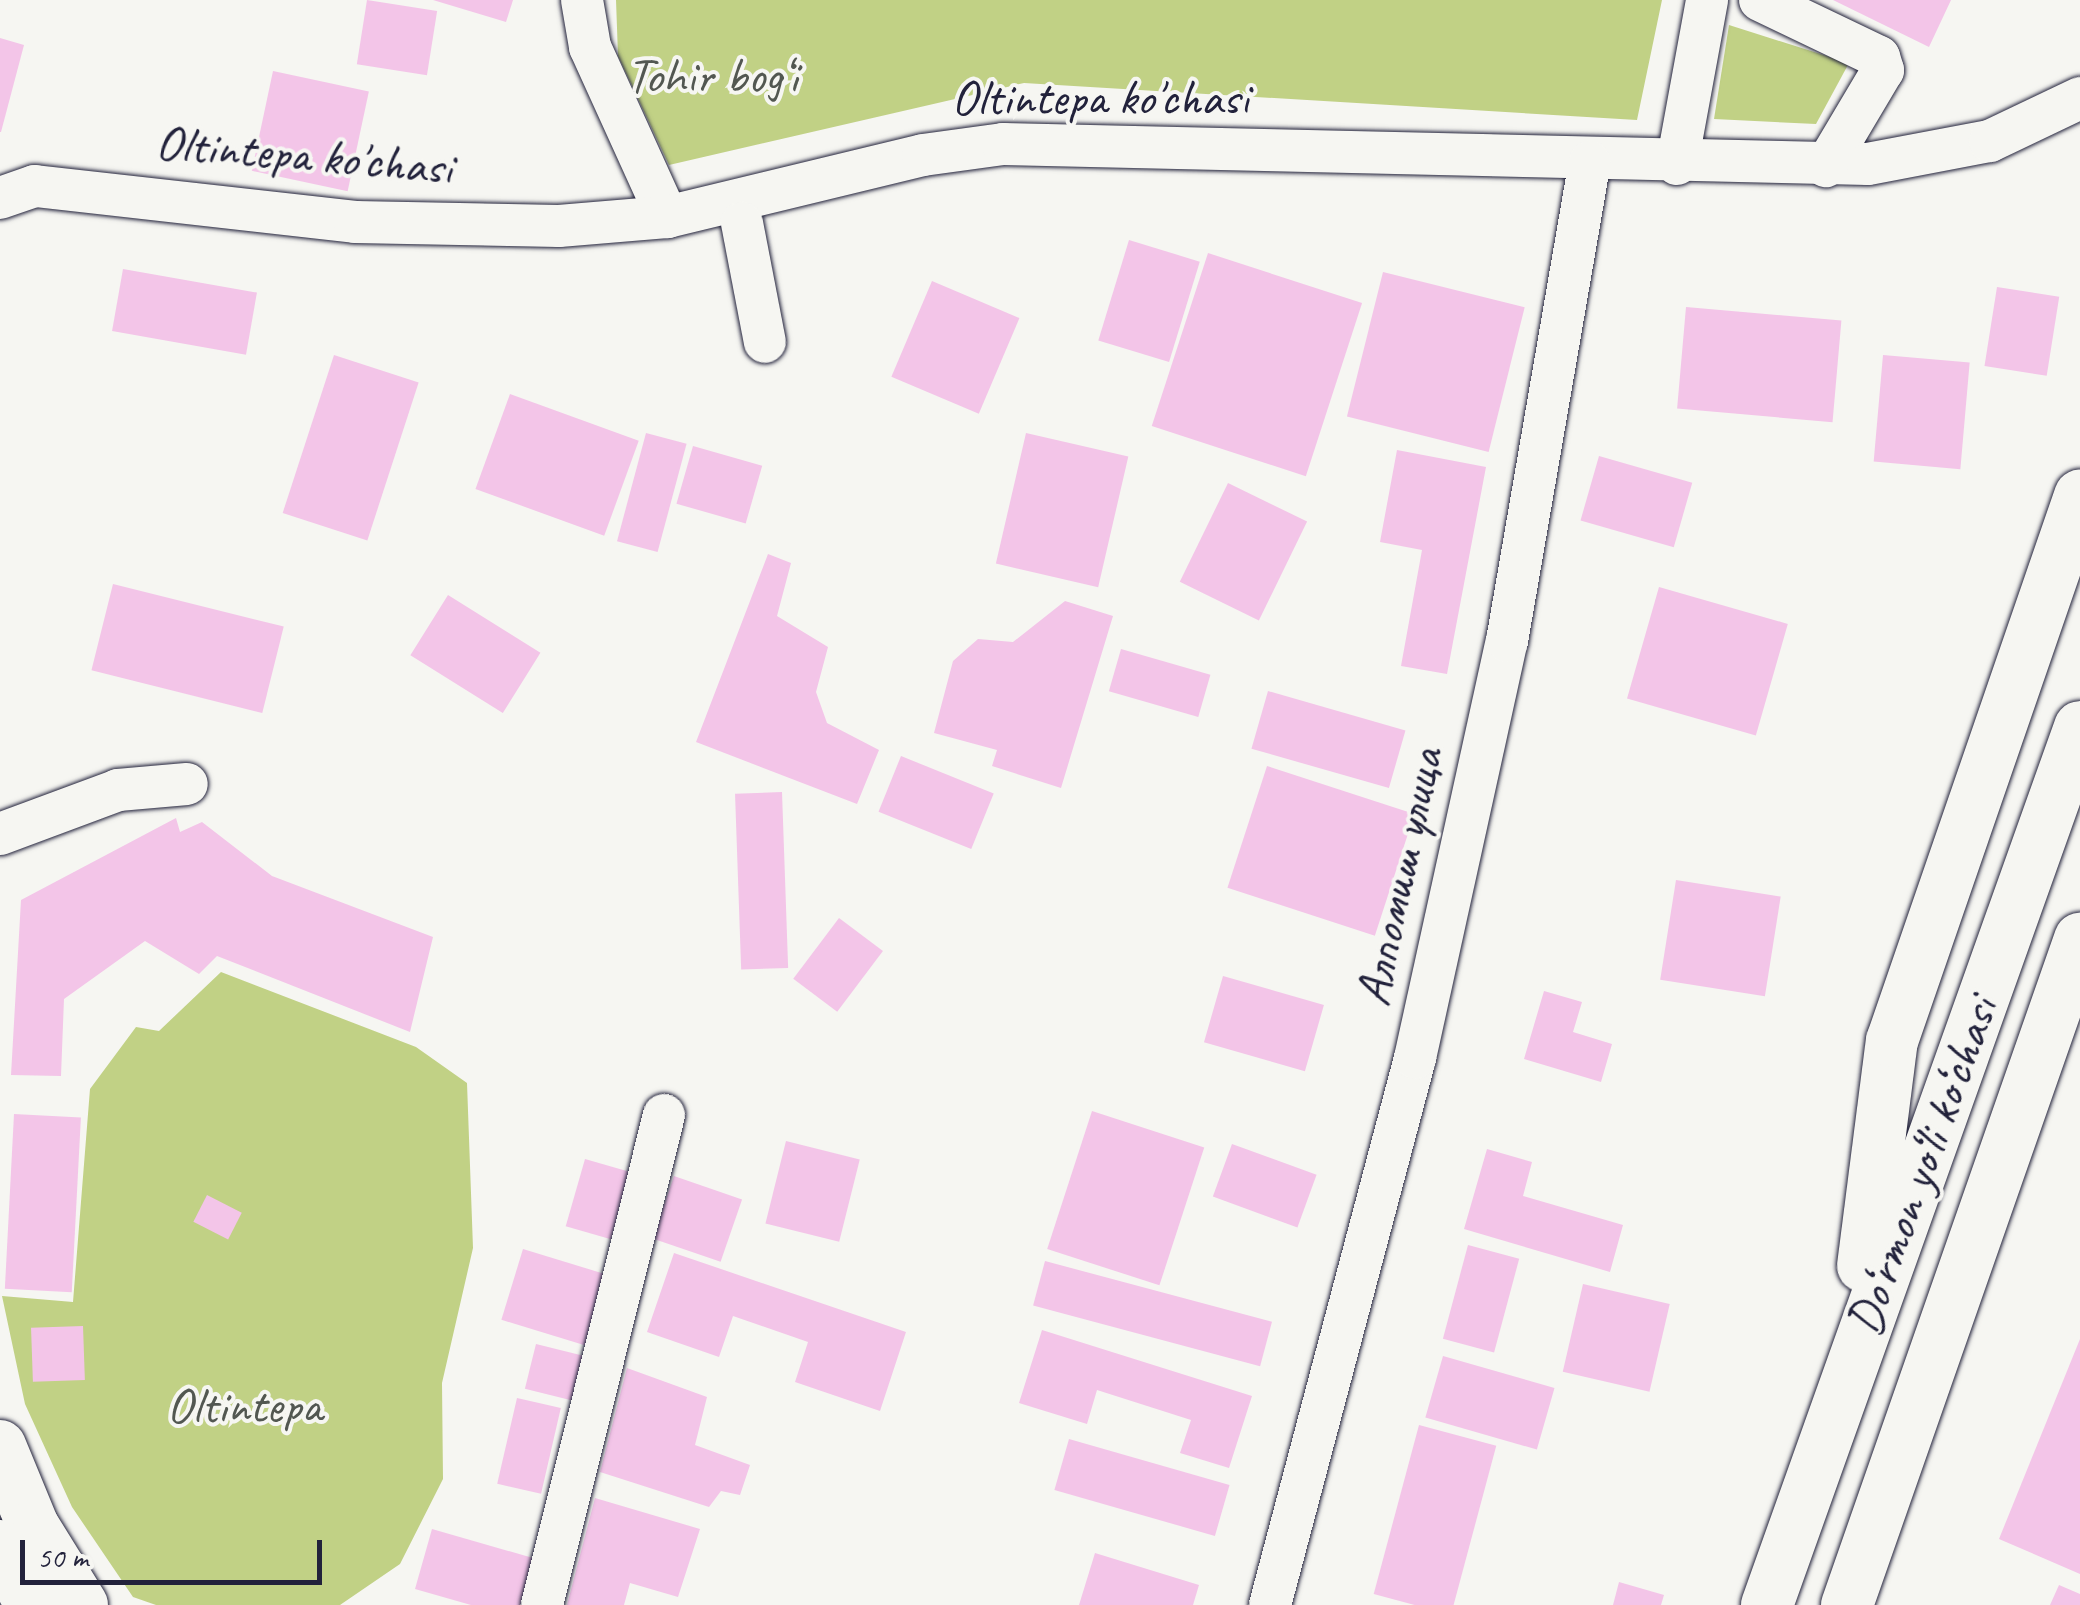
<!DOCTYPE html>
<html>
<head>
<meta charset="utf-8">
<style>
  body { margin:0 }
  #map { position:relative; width:2080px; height:1605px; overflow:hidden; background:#f6f6f2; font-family:Caveat,sans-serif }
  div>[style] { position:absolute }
  .green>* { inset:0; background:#c1d185 }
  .building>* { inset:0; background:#f3c5e8; transform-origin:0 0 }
  .roads { filter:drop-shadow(0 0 2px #22223b) drop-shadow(0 0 2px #22223b) }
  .minor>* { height:42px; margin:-21px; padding:0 21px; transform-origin:21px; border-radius:21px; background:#f6f6f2 }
  .major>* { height:52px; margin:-26px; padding:0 26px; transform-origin:26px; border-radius:26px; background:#f6f6f2 }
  span { translate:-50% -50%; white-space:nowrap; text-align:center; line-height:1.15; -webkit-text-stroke:8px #f6f6f2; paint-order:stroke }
  .park-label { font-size:50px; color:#525751 }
  .street-label { font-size:50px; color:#22223b }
  .scale { position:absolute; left:20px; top:1540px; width:302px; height:45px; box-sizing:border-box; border:5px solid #22223b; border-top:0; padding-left:12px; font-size:30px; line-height:35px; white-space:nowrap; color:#22223b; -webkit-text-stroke:8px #f6f6f2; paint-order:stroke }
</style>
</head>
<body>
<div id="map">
  <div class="green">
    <i style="clip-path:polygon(616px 0,1662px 0,1637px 120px,1024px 83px,669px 165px,618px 56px)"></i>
    <i style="clip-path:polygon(1729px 25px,1849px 63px,1816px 124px,1714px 119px)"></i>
    <i style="clip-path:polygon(221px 972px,416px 1047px,467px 1083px,473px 1248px,442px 1383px,443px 1479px,400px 1564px,340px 1605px,156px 1605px,133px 1597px,72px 1507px,25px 1404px,2px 1296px,73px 1302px,90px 1089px,136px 1027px,159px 1031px)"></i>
  </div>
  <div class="building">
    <i style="left:367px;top:0;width:71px;height:65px;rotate:9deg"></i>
    <i style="clip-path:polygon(433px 0,513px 0,506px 22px)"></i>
    <i style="clip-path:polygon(1833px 0,1951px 0,1929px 47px)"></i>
    <i style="clip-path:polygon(0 38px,24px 45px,1px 132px,0 132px)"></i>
    <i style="left:273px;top:71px;width:98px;height:102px;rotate:12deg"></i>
    <i style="left:1129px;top:240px;width:74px;height:105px;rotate:17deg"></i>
    <i style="left:1208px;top:253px;width:162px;height:182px;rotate:18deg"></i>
    <i style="left:123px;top:269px;width:136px;height:63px;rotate:10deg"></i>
    <i style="left:1383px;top:272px;width:146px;height:149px;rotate:14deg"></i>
    <i style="left:932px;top:281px;width:95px;height:104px;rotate:23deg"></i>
    <i style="left:1997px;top:287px;width:63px;height:80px;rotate:9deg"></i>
    <i style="left:1686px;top:307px;width:156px;height:102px;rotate:5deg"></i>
    <i style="left:334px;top:355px;width:89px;height:166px;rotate:18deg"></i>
    <i style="left:1883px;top:355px;width:87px;height:107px;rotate:5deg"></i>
    <i style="left:510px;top:394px;width:137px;height:101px;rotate:20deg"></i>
    <i style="left:646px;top:433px;width:42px;height:112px;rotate:15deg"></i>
    <i style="left:1026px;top:433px;width:105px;height:134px;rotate:13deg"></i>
    <i style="left:693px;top:446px;width:72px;height:60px;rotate:16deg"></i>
    <i style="clip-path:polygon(1397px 450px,1486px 467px,1447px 674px,1401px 666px,1422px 550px,1380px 542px)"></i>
    <i style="left:1599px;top:456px;width:97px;height:67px;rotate:16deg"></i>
    <i style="left:1228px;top:483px;width:88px;height:110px;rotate:26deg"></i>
    <i style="clip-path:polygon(768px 554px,791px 563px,777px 616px,828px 647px,816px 692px,827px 723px,879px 750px,857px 804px,696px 742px)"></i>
    <i style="left:113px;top:584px;width:176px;height:89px;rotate:14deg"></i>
    <i style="left:1659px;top:587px;width:134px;height:116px;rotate:16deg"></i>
    <i style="left:448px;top:595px;width:109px;height:71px;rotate:32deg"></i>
    <i style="clip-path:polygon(1065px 601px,1113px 616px,1061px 788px,992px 766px,997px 750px,934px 733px,953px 661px,978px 639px,1013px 642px)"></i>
    <i style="left:1121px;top:649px;width:93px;height:44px;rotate:16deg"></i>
    <i style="left:1268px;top:691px;width:143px;height:60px;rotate:16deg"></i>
    <i style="left:901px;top:756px;width:100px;height:60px;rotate:22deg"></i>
    <i style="left:1267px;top:766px;width:155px;height:128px;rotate:18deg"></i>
    <i style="left:782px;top:792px;width:176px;height:47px;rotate:88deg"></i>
    <i style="clip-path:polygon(176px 818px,180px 832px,202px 822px,272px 876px,433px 937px,410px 1032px,217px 956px,199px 974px,145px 941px,64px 999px,61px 1076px,11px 1075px,21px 900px)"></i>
    <i style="left:1676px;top:880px;width:106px;height:101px;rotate:9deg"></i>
    <i style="left:839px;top:918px;width:55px;height:76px;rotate:37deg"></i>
    <i style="left:1223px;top:976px;width:105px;height:69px;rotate:16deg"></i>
    <i style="clip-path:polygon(1544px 991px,1582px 1002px,1573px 1032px,1612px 1044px,1601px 1082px,1524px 1059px)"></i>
    <i style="left:1092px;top:1111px;width:118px;height:145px;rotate:18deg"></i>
    <i style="left:14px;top:1114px;width:67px;height:175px;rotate:3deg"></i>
    <i style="left:786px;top:1141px;width:76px;height:85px;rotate:14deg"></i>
    <i style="left:1232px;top:1144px;width:90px;height:56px;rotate:20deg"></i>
    <i style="clip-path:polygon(1487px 1149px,1532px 1162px,1523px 1196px,1623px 1225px,1610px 1272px,1464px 1229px)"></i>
    <i style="left:585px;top:1159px;width:47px;height:70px;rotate:16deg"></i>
    <i style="left:674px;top:1176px;width:72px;height:66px;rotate:19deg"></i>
    <i style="left:207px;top:1195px;width:39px;height:30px;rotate:27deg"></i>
    <i style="left:1468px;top:1245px;width:53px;height:97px;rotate:15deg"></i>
    <i style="left:523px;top:1249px;width:88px;height:74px;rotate:17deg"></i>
    <i style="clip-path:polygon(674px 1253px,906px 1332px,880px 1411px,795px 1382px,808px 1342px,733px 1316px,719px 1357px,647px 1332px)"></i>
    <i style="left:1045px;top:1261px;width:235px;height:46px;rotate:15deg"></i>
    <i style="left:1583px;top:1284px;width:89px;height:90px;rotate:13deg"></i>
    <i style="left:83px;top:1326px;width:54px;height:52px;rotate:88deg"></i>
    <i style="clip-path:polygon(1042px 1330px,1252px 1396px,1229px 1468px,1180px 1453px,1191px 1420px,1097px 1390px,1087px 1424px,1019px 1403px)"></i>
    <i style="clip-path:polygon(2080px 1339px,2080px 1574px,1999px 1539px)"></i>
    <i style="left:536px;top:1344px;width:56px;height:46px;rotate:14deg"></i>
    <i style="left:1443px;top:1356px;width:116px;height:64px;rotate:16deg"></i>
    <i style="clip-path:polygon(627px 1368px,707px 1397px,695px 1445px,750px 1465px,740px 1495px,721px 1491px,709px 1507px,600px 1472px)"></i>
    <i style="left:517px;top:1398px;width:45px;height:88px;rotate:13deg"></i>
    <i style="left:1419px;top:1425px;width:80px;height:175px;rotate:15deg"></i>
    <i style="left:1069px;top:1439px;width:167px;height:53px;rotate:16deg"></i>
    <i style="clip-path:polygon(595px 1498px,700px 1529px,678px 1597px,630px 1583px,624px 1605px,567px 1605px)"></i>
    <i style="clip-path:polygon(432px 1529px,533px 1558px,520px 1605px,471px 1605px,415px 1589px)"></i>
    <i style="clip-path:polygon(1095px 1553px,1199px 1585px,1193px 1605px,1079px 1605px)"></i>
    <i style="clip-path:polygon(1619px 1582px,1664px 1595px,1661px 1605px,1613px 1605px)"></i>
    <i style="clip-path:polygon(2059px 1585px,2080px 1594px,2080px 1605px,2050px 1605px)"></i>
  </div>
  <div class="roads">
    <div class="minor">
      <i style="left:582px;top:0;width:48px;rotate:80.3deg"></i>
      <i style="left:590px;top:47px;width:187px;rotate:65.6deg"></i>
      <i style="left:1760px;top:0;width:132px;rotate:25.6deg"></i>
      <i style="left:1879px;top:57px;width:14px;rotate:73deg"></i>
      <i style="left:1883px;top:70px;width:112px;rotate:120.7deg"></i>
      <i style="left:1677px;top:164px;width:167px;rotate:-79.6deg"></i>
      <i style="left:0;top:198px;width:37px;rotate:-19deg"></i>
      <i style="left:35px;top:186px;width:322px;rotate:6.4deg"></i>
      <i style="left:355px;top:222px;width:204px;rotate:1.1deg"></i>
      <i style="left:559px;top:226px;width:108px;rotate:-4.8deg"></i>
      <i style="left:667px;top:217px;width:263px;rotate:-13.6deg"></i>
      <i style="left:923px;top:155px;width:81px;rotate:-7.8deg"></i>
      <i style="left:1003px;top:144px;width:865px;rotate:1.32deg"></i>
      <i style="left:1868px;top:164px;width:124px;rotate:-10.7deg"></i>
      <i style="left:1990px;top:141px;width:100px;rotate:-25.5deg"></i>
      <i style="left:742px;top:223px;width:121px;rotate:79.1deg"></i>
      <i style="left:0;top:834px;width:126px;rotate:-20.4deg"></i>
      <i style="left:118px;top:790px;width:69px;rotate:-5deg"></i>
      <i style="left:542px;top:1605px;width:505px;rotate:-76.02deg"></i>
      <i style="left:1270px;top:1605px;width:566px;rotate:-75.15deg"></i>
      <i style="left:1415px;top:1058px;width:427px;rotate:-77.6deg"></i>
      <i style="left:1507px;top:641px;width:486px;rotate:-80.2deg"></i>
    </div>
    <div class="major">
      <i style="left:1863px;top:1266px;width:227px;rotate:-82.7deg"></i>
      <i style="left:1892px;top:1041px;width:577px;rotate:-70.97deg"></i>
      <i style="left:0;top:1446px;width:87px;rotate:67.6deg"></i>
      <i style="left:33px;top:1526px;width:93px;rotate:58.2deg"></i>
      <i style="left:0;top:1546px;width:67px;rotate:62.3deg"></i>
      <i style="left:1767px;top:1605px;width:932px;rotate:-70.38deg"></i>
      <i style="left:1847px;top:1605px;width:706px;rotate:-70.72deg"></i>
    </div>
  </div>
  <div class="park-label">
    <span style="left:712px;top:76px">Tohir bog‘i</span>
    <span style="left:244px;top:1406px">Oltintepa</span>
  </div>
  <div class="street-label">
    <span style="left:1100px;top:98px">Oltintepa ko'chasi</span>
    <span style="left:304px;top:155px;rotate:5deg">Oltintepa ko'chasi</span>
    <span style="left:1399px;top:877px;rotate:-78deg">Алпомиш улица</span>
    <span style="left:1922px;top:1166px;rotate:-70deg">Do‘rmon yo‘li ko‘chasi</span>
  </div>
  <div class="scale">50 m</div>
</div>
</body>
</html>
